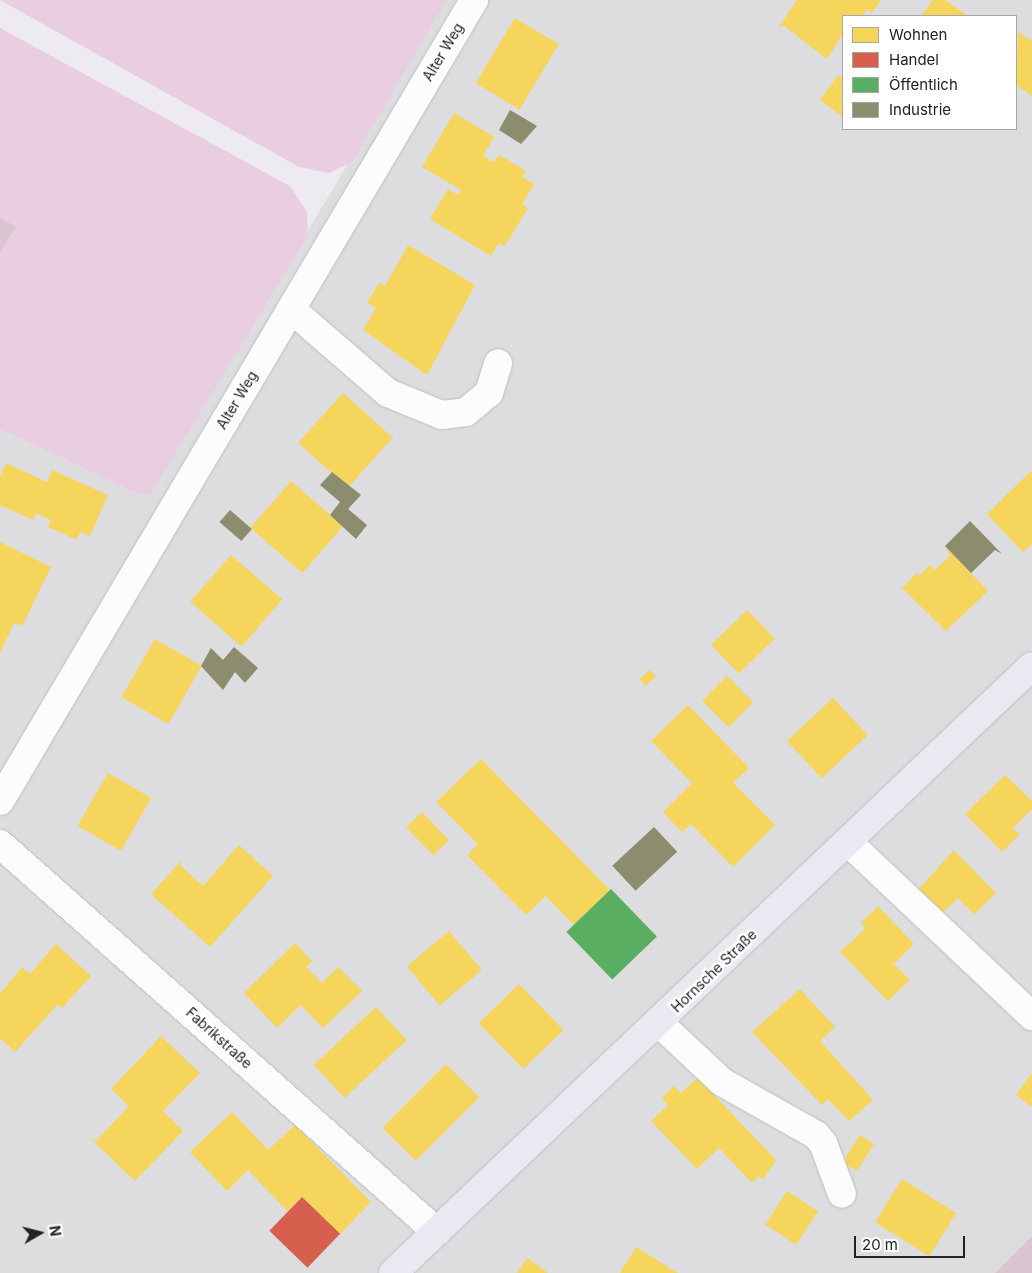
<!DOCTYPE html>
<html>
<head>
<meta charset="utf-8">
<style>
  body { margin:0 }
  #map { position:relative; width:1032px; height:1273px; overflow:hidden; background:#edebef; font-family:Inter,sans-serif }
  div>[style] { position:absolute }
  .residential>* { inset:0; background:#dddcdf }
  .grass>* { inset:0; background:#e9cde0 }
  .forest>* { inset:0; background:#dbc3cf }
  .homes>* { inset:0; background:#f6d55c; transform-origin:0 0 }
  .shops>* { inset:0; background:#d6604d; transform-origin:0 0 }
  .public>* { inset:0; background:#5aae61; transform-origin:0 0 }
  .industry>* { inset:0; background:#8c8c6e; transform-origin:0 0 }
  .roads { filter:drop-shadow(0 0 1px #bfbec0) drop-shadow(0 0 1px #bfbec0) }
  .minor>* { height:28px; margin:-14px; padding:0 14px; transform-origin:14px; border-radius:14px; background:#fcfcfd }
  .major>* { height:28px; margin:-14px; padding:0 14px; transform-origin:14px; border-radius:14px; background:#ece8f2 }
  span { translate:-50% -50%; white-space:nowrap; text-align:center; line-height:1.15; -webkit-text-stroke:5px #fff; paint-order:stroke }
  .street-label { font-size:14px; color:#222 }
  .legend { position:absolute; left:842px; top:15px; width:175px; height:115px; box-sizing:border-box; background:#fff; border:1px solid #a7a7a7; margin:0; padding:6px 9px; list-style:none; font-size:15px; color:#222 }
  .legend li { display:flex; align-items:center; gap:10px; height:25px }
  .legend b { width:25px; border:1px solid #a7a7a7 }
  .north { position:absolute; left:15px; top:1208px; width:50px; height:50px; -webkit-text-stroke:4px #fff; paint-order:stroke; rotate:82deg; font-size:14px; font-weight:700; line-height:20px; text-align:center; color:#222 }
  .north::after { content:''; display:block; margin:auto; width:18px; height:22px; background:#222; clip-path:polygon(50% 0,100% 100%,50% 72%,0 100%) }
  .scale { position:absolute; left:854px; top:1236px; width:111px; height:22px; box-sizing:border-box; border:2px solid #222; border-top:0; padding-left:6px; font-size:15px; line-height:18px; white-space:nowrap; color:#222; -webkit-text-stroke:4px #fff; paint-order:stroke }
</style>
</head>
<body>
<div id="map">
  <div class="residential">
    <i style="clip-path:polygon(evenodd,446px 0,1032px 0,1032px 1273px,0 1273px,0 429px,139px 494px,150px 494px,446px 0,843px 16px,1016px 16px,1016px 129px,843px 129px,843px 16px)"></i>
  </div>
  <div class="grass">
    <i style="clip-path:polygon(0 0,446px 0,352px 162px,329px 173px,299px 167px)"></i>
    <i style="clip-path:polygon(0 28px,290px 186px,307px 212px,308px 235px,150px 495px,139px 494px,0 429px,0 252px,16px 227px,0 217px)"></i>
  </div>
  <div class="forest">
    <i style="clip-path:polygon(0 217px,16px 227px,0 252px)"></i>
    <i style="clip-path:polygon(1032px 1236px,1032px 1273px,995px 1273px)"></i>
  </div>
  <div class="homes">
    <i style="clip-path:polygon(797px 0,881px 0,872px 13px,867px 10px,862px 16px,843px 16px,843px 34px,827px 59px,783px 25px,778px 28px)"></i>
    <i style="clip-path:polygon(933px 0,945px 0,967px 15px,921px 16px)"></i>
    <i style="left:515px;top:18px;width:51px;height:76px;rotate:31deg"></i>
    <i style="clip-path:polygon(1018px 32px,1032px 41px,1032px 96px,1016px 85px)"></i>
    <i style="clip-path:polygon(838px 75px,843px 79px,843px 117px,820px 100px)"></i>
    <i style="clip-path:polygon(454px 113px,494px 137px,483px 156px,494px 162px,499px 155px,526px 171px,522px 177px,534px 184px,522px 204px,528px 208px,505px 246px,499px 243px,491px 256px,430px 219px,448px 189px,458px 195px,461px 190px,422px 167px)"></i>
    <i style="clip-path:polygon(408px 245px,475px 285px,427px 375px,363px 330px,376px 308px,367px 303px,379px 283px,385px 286px)"></i>
    <i style="left:343px;top:393px;width:67px;height:67px;rotate:42deg"></i>
    <i style="clip-path:polygon(6px 463px,47px 482px,52px 470px,108px 495px,90px 536px,80px 532px,77px 540px,48px 527px,51px 520px,36px 513px,33px 520px,0 505px,0 476px)"></i>
    <i style="clip-path:polygon(1032px 470px,1032px 544px,1023px 552px,987px 514px)"></i>
    <i style="left:291px;top:481px;width:69px;height:62px;rotate:41deg"></i>
    <i style="clip-path:polygon(0 542px,51px 567px,22px 626px,14px 623px,0 653px)"></i>
    <i style="clip-path:polygon(945px 546px,988px 591px,946px 631px,902px 588px,917px 573px,919px 576px,930px 565px,935px 570px,950px 556px)"></i>
    <i style="left:231px;top:555px;width:68px;height:62px;rotate:41deg"></i>
    <i style="left:747px;top:610px;width:40px;height:50px;rotate:46deg"></i>
    <i style="left:155px;top:639px;width:54px;height:67px;rotate:30deg"></i>
    <i style="left:650px;top:670px;width:9px;height:14px;rotate:49deg"></i>
    <i style="left:727px;top:676px;width:37px;height:35px;rotate:45deg"></i>
    <i style="left:833px;top:698px;width:51px;height:63px;rotate:47deg"></i>
    <i style="clip-path:polygon(688px 705px,749px 768px,733px 783px,775px 825px,733px 867px,691px 824px,682px 832px,663px 812px,692px 783px,651px 741px)"></i>
    <i style="clip-path:polygon(481px 759px,610px 890px,574px 925px,546px 896px,526px 915px,467px 855px,478px 844px,436px 802px)"></i>
    <i style="left:108px;top:773px;width:50px;height:61px;rotate:30deg"></i>
    <i style="clip-path:polygon(1005px 775px,1032px 801px,1032px 809px,1013px 828px,1019px 835px,1002px 852px,965px 814px)"></i>
    <i style="left:422px;top:812px;width:39px;height:22px;rotate:46deg"></i>
    <i style="clip-path:polygon(239px 845px,273px 876px,210px 947px,152px 895px,157px 893px,151px 894px,182px 860px,180px 865px,203px 886px)"></i>
    <i style="clip-path:polygon(954px 850px,996px 893px,974px 914px,958px 898px,940px 915px,917px 891px)"></i>
    <i style="clip-path:polygon(878px 906px,914px 944px,894px 964px,910px 980px,888px 1001px,840px 952px,866px 928px,861px 923px)"></i>
    <i style="left:449px;top:931px;width:51px;height:55px;rotate:50deg"></i>
    <i style="clip-path:polygon(295px 943px,312px 961px,306px 967px,322px 983px,338px 967px,362px 991px,323px 1028px,301px 1005px,277px 1028px,244px 993px)"></i>
    <i style="clip-path:polygon(56px 944px,91px 976px,62px 1008px,58px 1004px,15px 1052px,0 1038px,0 994px,22px 967px,30px 974px)"></i>
    <i style="left:519px;top:984px;width:64px;height:56px;rotate:46deg"></i>
    <i style="clip-path:polygon(800px 989px,835px 1027px,820px 1041px,873px 1100px,849px 1121px,828px 1099px,822px 1105px,752px 1032px)"></i>
    <i style="left:376px;top:1007px;width:45px;height:85px;rotate:47deg"></i>
    <i style="clip-path:polygon(161px 1036px,200px 1073px,163px 1111px,183px 1131px,135px 1181px,89px 1137px,96px 1141px,129px 1106px,111px 1089px)"></i>
    <i style="left:446px;top:1064px;width:47px;height:90px;rotate:45deg"></i>
    <i style="clip-path:polygon(1032px 1073px,1032px 1107px,1016px 1095px)"></i>
    <i style="clip-path:polygon(698px 1078px,776px 1160px,763px 1180px,759px 1176px,752px 1183px,719px 1148px,697px 1169px,651px 1121px,668px 1105px,662px 1098px,674px 1086px,681px 1093px)"></i>
    <i style="clip-path:polygon(232px 1112px,268px 1150px,295px 1125px,371px 1202px,340px 1234px,302px 1197px,287px 1211px,248px 1170px,227px 1191px,190px 1152px)"></i>
    <i style="left:860px;top:1135px;width:17px;height:32px;rotate:33deg"></i>
    <i style="left:902px;top:1179px;width:64px;height:51px;rotate:32deg"></i>
    <i style="left:787px;top:1191px;width:37px;height:40px;rotate:33deg"></i>
    <i style="clip-path:polygon(636px 1247px,678px 1273px,620px 1273px)"></i>
    <i style="clip-path:polygon(527px 1258px,548px 1273px,517px 1273px)"></i>
  </div>
  <div class="shops">
    <i style="left:302px;top:1197px;width:53px;height:47px;rotate:44deg"></i>
  </div>
  <div class="public">
    <i style="left:611px;top:889px;width:66px;height:62px;rotate:46deg"></i>
  </div>
  <div class="industry">
    <i style="clip-path:polygon(510px 110px,537px 126px,521px 144px,499px 130px)"></i>
    <i style="clip-path:polygon(332px 472px,361px 495px,348px 509px,367px 525px,356px 539px,330px 515px,340px 502px,320px 485px)"></i>
    <i style="left:230px;top:510px;width:29px;height:16px;rotate:41deg"></i>
    <i style="clip-path:polygon(970px 521px,1002px 554px,995px 550px,971px 573px,945px 546px)"></i>
    <i style="clip-path:polygon(234px 647px,258px 668px,245px 683px,235px 672px,223px 690px,201px 666px,211px 648px,223px 660px)"></i>
    <i style="left:654px;top:827px;width:34px;height:57px;rotate:47deg"></i>
  </div>
  <div class="roads">
    <div class="minor">
      <i style="left:291px;top:309px;width:128px;rotate:40.9deg"></i>
      <i style="left:388px;top:393px;width:58px;rotate:22.2deg"></i>
      <i style="left:442px;top:415px;width:24px;rotate:-7deg"></i>
      <i style="left:466px;top:412px;width:30px;rotate:-40deg"></i>
      <i style="left:489px;top:393px;width:31px;rotate:-73deg"></i>
      <i style="left:0;top:801px;width:931px;rotate:-59.38deg"></i>
      <i style="left:849px;top:843px;width:252px;rotate:43.4deg"></i>
      <i style="left:0;top:844px;width:584px;rotate:41.6deg"></i>
      <i style="left:659px;top:1023px;width:86px;rotate:43.1deg"></i>
      <i style="left:722px;top:1082px;width:108px;rotate:29.4deg"></i>
      <i style="left:816px;top:1135px;width:11px;rotate:49deg"></i>
      <i style="left:823px;top:1143px;width:54px;rotate:69.6deg"></i>
    </div>
    <div class="major">
      <i style="left:393px;top:1273px;width:881px;rotate:-43.53deg"></i>
    </div>
  </div>
  <div class="street-label">
    <span style="left:443px;top:52px;rotate:-59deg">Alter Weg</span>
    <span style="left:237px;top:400px;rotate:-59deg">Alter Weg</span>
    <span style="left:714px;top:971px;rotate:-44deg">Hornsche Straße</span>
    <span style="left:219px;top:1038px;rotate:42deg">Fabrikstraße</span>
  </div>
  <ul class="legend">
  <li><b style="height:14px;background:#f6d55c"></b>Wohnen</li>
  <li><b style="height:14px;background:#d6604d"></b>Handel</li>
  <li><b style="height:14px;background:#5aae61"></b>Öffentlich</li>
  <li><b style="height:14px;background:#8c8c6e"></b>Industrie</li>
  </ul>
  <div class="north">N</div>
  <div class="scale">20 m</div>
</div>
</body>
</html>
